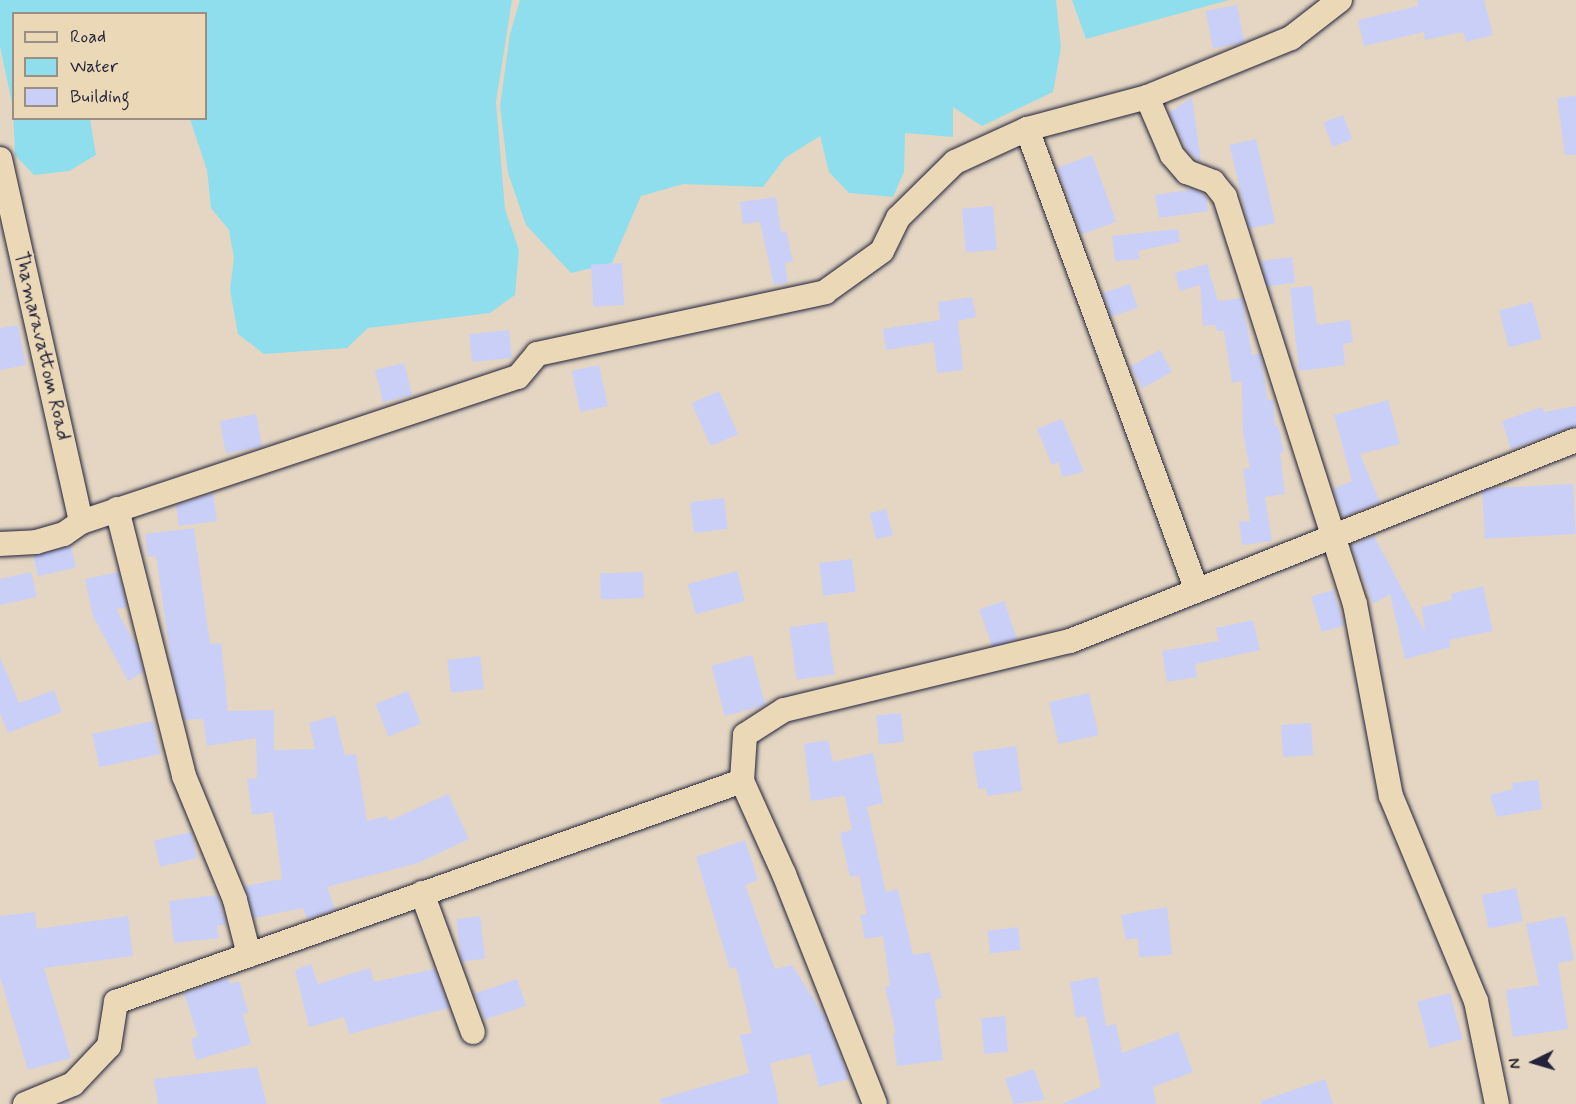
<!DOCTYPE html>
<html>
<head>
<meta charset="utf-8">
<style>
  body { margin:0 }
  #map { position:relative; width:1576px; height:1104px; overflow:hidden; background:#e4d6c3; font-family:Mynerve,sans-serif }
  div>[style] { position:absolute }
  .water>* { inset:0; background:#8fdeee }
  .building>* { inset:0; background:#cacff7; transform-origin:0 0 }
  .roads { filter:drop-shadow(0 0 2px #22223b) drop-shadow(0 0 2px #22223b) }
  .minor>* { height:24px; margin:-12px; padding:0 12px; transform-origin:12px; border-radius:12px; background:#ebd8b6 }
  span { translate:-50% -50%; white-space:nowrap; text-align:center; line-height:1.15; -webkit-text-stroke:4.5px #ebd8b6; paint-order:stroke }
  .street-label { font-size:20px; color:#22223b }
  .legend { position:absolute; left:12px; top:12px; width:195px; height:108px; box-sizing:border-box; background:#ebd8b6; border:2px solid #9b8f85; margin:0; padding:8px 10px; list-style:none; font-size:18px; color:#22223b }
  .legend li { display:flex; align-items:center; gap:12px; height:30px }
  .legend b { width:30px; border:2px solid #9b8f85 }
  .north { position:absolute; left:1504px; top:1032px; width:60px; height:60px; -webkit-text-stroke:4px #ebd8b6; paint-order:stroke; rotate:265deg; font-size:16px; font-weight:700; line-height:24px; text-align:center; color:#22223b }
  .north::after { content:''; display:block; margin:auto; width:21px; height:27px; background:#22223b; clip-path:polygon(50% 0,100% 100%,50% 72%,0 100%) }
</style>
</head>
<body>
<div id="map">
  <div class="water">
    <i style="clip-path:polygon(0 0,512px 0,496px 102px,505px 209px,519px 250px,515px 295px,490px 313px,368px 328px,347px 348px,264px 354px,238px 334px,230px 290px,234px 258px,229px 230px,211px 208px,207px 170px,190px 119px,206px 118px,206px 14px,14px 14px,14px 118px,90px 119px,96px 155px,69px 171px,34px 175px,15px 155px,13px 108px,0 46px)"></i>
    <i style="clip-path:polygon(520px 0,1056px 0,1061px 48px,1053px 92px,982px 126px,953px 107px,953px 137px,905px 133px,904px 172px,893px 197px,849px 193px,829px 172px,820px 136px,785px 158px,763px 187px,683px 184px,641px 196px,612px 263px,571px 273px,526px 225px,508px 173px,500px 106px,510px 34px)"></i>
    <i style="clip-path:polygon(1072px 0,1229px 0,1086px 39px)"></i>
  </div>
  <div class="building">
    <i style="clip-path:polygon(1417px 0,1484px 0,1493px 35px,1466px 42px,1463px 32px,1425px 40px,1424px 32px,1364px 46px,1358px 20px,1418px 6px)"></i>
    <i style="left:1237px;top:5px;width:38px;height:32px;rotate:79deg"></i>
    <i style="clip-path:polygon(1576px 96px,1576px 155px,1565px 155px,1557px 98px)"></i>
    <i style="clip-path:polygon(1192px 97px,1201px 162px,1187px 150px,1169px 113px)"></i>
    <i style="left:1343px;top:115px;width:26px;height:21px;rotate:69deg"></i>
    <i style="left:1256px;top:139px;width:86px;height:27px;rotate:77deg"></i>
    <i style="left:1092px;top:155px;width:71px;height:37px;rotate:70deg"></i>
    <i style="clip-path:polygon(1193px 189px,1206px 196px,1208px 211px,1159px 218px,1155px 195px)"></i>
    <i style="clip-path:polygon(776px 197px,781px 232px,786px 231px,793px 262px,785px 263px,788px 283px,774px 285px,760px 222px,743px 224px,740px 202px)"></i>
    <i style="left:993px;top:206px;width:44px;height:31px;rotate:85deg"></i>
    <i style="clip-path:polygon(1178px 229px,1180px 242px,1138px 251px,1140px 259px,1115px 261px,1112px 236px)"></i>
    <i style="left:1292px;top:257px;width:26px;height:30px;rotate:83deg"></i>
    <i style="left:622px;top:263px;width:42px;height:31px;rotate:87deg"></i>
    <i style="clip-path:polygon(1207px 264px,1218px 301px,1242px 298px,1252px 355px,1260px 354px,1268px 400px,1273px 400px,1275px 426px,1278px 425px,1284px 452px,1280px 453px,1285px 494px,1265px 497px,1272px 541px,1242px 545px,1239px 522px,1250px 521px,1243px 469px,1250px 468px,1243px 433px,1242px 381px,1232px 383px,1224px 331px,1217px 331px,1216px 325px,1203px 326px,1200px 285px,1180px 291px,1175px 273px)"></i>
    <i style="left:1130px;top:284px;width:25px;height:28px;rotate:72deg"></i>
    <i style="clip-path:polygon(1312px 286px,1317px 325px,1350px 320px,1353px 342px,1343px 344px,1345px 365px,1299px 371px,1290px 288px)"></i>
    <i style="clip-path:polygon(972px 297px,976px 317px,958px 321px,963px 370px,937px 373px,934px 342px,886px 350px,883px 329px,940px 320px,938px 302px)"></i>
    <i style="left:1532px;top:302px;width:38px;height:34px;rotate:75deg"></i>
    <i style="clip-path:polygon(18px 325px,26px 365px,0 370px,0 328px)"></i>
    <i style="left:509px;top:330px;width:28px;height:40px;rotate:84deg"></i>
    <i style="left:1160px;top:350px;width:25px;height:34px;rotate:61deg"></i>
    <i style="left:404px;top:363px;width:33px;height:30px;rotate:76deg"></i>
    <i style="left:599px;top:365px;width:42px;height:28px;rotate:78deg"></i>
    <i style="left:719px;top:391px;width:47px;height:30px;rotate:66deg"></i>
    <i style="clip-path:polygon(1388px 400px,1400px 444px,1360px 454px,1380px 502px,1343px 517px,1333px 489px,1352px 481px,1334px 415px)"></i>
    <i style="clip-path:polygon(1576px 406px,1576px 426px,1511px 449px,1502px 421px,1542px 407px,1544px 412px)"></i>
    <i style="left:256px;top:414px;width:33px;height:37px;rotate:79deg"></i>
    <i style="clip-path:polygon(1062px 419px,1084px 472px,1062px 477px,1059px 462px,1052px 465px,1037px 429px)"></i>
    <i style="left:1573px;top:484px;width:50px;height:91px;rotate:87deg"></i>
    <i style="clip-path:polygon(213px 493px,217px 521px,179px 526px,176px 505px)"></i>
    <i style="left:724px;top:498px;width:31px;height:34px;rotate:83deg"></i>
    <i style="left:886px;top:509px;width:27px;height:17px;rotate:75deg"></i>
    <i style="clip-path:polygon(194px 528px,210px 644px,221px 643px,228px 711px,274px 710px,274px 750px,315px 749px,309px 723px,335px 716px,345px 755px,356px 754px,367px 821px,387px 816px,389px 821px,448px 794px,469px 839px,418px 863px,327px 887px,335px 910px,307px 919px,303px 908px,254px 918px,245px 886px,282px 879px,273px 812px,252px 815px,247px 779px,257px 778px,256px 738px,207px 746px,203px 719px,185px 720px,173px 673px,156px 556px,148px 557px,145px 534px)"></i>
    <i style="clip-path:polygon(1374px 536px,1425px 632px,1422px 607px,1452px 600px,1451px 594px,1483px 586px,1493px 631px,1449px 640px,1451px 647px,1405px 659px,1390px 594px,1373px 604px,1351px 546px)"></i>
    <i style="left:71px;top:546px;width:22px;height:39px;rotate:77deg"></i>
    <i style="left:852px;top:559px;width:33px;height:33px;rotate:83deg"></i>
    <i style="left:737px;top:571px;width:31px;height:51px;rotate:75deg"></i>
    <i style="clip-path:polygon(31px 572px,37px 597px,0 605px,0 579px)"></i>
    <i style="clip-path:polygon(118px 572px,127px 607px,116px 609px,137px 647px,143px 672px,128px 681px,93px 616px,85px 579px)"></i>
    <i style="left:643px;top:572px;width:26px;height:43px;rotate:88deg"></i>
    <i style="left:1333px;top:590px;width:37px;height:23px;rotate:73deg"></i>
    <i style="left:1004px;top:601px;width:40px;height:26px;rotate:71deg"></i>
    <i style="clip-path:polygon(1253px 620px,1260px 650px,1195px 664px,1197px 677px,1167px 682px,1162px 651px,1219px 641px,1216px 628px)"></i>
    <i style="left:827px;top:622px;width:53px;height:38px;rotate:82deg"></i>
    <i style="left:752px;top:655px;width:52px;height:42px;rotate:75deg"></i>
    <i style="left:480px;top:656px;width:33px;height:33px;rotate:83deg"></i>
    <i style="clip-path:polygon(0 657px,19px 703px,54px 690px,62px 712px,8px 733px,0 713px)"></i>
    <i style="left:408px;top:691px;width:35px;height:35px;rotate:68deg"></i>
    <i style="left:1089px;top:693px;width:43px;height:41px;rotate:77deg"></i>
    <i style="left:901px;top:713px;width:29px;height:25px;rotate:84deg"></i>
    <i style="left:153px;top:721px;width:34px;height:62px;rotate:78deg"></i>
    <i style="left:1311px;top:723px;width:32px;height:30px;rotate:86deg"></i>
    <i style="clip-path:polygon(828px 740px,833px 762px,873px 753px,883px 803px,867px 807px,886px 892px,898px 889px,913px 955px,930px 952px,942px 998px,935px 1000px,943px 1060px,897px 1066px,893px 1033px,896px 1033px,885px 987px,890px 986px,883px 936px,865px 939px,860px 915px,867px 914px,859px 875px,850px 877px,840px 833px,852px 830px,845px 796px,811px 801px,804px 744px)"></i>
    <i style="clip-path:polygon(1016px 746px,1022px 791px,987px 796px,986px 788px,978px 789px,973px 752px)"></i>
    <i style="clip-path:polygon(1538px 780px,1542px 809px,1497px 817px,1490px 795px,1513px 789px,1512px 783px)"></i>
    <i style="left:191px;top:832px;width:27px;height:38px;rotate:77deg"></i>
    <i style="clip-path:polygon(745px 840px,758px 880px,745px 885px,775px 969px,792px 965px,825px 1017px,849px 1079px,819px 1087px,810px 1054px,770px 1063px,779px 1104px,661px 1104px,660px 1099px,749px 1073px,740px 1035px,752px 1033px,736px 967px,730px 969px,696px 857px)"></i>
    <i style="left:1516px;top:888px;width:34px;height:35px;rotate:78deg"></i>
    <i style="clip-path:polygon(217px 895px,226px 924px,217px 926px,219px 938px,174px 943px,169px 901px)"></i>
    <i style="clip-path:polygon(1167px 907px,1172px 955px,1139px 957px,1138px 938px,1126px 940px,1121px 915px)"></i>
    <i style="clip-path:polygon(35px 912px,37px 929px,128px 916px,133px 956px,44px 968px,71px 1058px,28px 1070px,0 977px,0 916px)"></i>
    <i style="left:480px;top:916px;width:43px;height:24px;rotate:83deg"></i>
    <i style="clip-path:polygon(1565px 916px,1574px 960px,1558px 963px,1568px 1029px,1513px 1037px,1506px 990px,1539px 985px,1526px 924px)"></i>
    <i style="left:1018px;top:927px;width:23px;height:31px;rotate:83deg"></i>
    <i style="clip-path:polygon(311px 964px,318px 984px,370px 968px,374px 982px,435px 969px,449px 1008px,349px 1034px,344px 1017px,309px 1027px,295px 970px)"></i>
    <i style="clip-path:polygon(1098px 977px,1106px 1026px,1116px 1024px,1122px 1053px,1178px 1032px,1193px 1072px,1153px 1087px,1156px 1104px,1062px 1104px,1101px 1087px,1086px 1016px,1076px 1018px,1070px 982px)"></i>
    <i style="clip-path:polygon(228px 978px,230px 984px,239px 981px,248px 1012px,243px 1014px,251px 1044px,196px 1060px,191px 1039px,198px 1037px,184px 993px)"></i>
    <i style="left:517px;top:979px;width:28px;height:44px;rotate:71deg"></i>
    <i style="left:1450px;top:993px;width:48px;height:34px;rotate:75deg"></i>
    <i style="left:1005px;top:1016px;width:36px;height:24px;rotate:85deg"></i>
    <i style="clip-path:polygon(257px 1067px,267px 1104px,158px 1104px,154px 1079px)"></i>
    <i style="clip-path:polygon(1034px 1069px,1045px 1100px,1014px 1104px,1005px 1079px)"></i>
    <i style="clip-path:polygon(1325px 1079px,1333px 1104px,1262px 1104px,1261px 1101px)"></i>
  </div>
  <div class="roads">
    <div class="minor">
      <i style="left:1147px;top:97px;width:63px;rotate:66.7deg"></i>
      <i style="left:1172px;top:155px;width:23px;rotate:49deg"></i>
      <i style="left:1187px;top:172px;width:28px;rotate:21deg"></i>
      <i style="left:1213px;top:182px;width:19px;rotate:51deg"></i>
      <i style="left:1225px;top:197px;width:427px;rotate:72.3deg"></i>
      <i style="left:1355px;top:604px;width:195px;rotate:79.4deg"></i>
      <i style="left:1391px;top:796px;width:222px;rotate:67.5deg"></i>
      <i style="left:1476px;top:1001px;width:105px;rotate:78.5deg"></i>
      <i style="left:1027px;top:129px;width:492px;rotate:69.8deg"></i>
      <i style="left:0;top:159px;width:372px;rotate:77.4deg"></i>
      <i style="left:81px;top:522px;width:460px;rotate:-18.4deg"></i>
      <i style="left:518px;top:377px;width:30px;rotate:-50deg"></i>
      <i style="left:537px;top:354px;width:295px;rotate:-12.1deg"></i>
      <i style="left:825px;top:292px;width:70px;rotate:-35.7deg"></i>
      <i style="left:882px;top:251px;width:37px;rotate:-64deg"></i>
      <i style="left:898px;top:218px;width:80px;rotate:-44.5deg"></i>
      <i style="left:955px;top:162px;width:79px;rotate:-24.6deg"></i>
      <i style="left:1027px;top:129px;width:124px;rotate:-14.9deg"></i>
      <i style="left:1147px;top:97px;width:156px;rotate:-22.3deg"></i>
      <i style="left:1291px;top:38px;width:62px;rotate:-37.8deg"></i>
      <i style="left:117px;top:509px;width:275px;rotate:75.9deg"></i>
      <i style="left:184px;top:776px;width:134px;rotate:67.6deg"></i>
      <i style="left:235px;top:900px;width:57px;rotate:75.7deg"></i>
      <i style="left:0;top:544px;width:36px;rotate:-3deg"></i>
      <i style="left:36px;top:542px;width:29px;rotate:-16deg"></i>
      <i style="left:64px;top:534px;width:21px;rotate:-35deg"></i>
      <i style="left:742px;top:781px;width:102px;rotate:65.7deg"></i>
      <i style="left:784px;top:874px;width:247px;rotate:68.4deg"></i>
      <i style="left:422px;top:893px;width:148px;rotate:69.9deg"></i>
      <i style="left:25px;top:1104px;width:52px;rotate:-22.6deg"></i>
      <i style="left:73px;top:1084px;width:52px;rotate:-46.5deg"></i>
      <i style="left:109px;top:1046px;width:45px;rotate:-81deg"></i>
      <i style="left:116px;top:1002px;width:664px;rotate:-19.44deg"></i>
      <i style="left:742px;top:781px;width:46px;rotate:-86.3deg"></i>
      <i style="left:745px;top:735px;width:46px;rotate:-32.7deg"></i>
      <i style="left:784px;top:710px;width:294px;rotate:-13.6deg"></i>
      <i style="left:1070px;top:641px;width:544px;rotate:-21.66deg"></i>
    </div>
  </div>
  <div class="street-label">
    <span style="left:42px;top:346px;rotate:77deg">Thamaravattom Road</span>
  </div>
  <ul class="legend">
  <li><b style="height:8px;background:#ebd8b6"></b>Road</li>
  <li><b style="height:16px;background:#8fdeee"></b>Water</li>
  <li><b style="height:16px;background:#cacff7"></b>Building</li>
  </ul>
  <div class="north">N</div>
</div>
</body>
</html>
